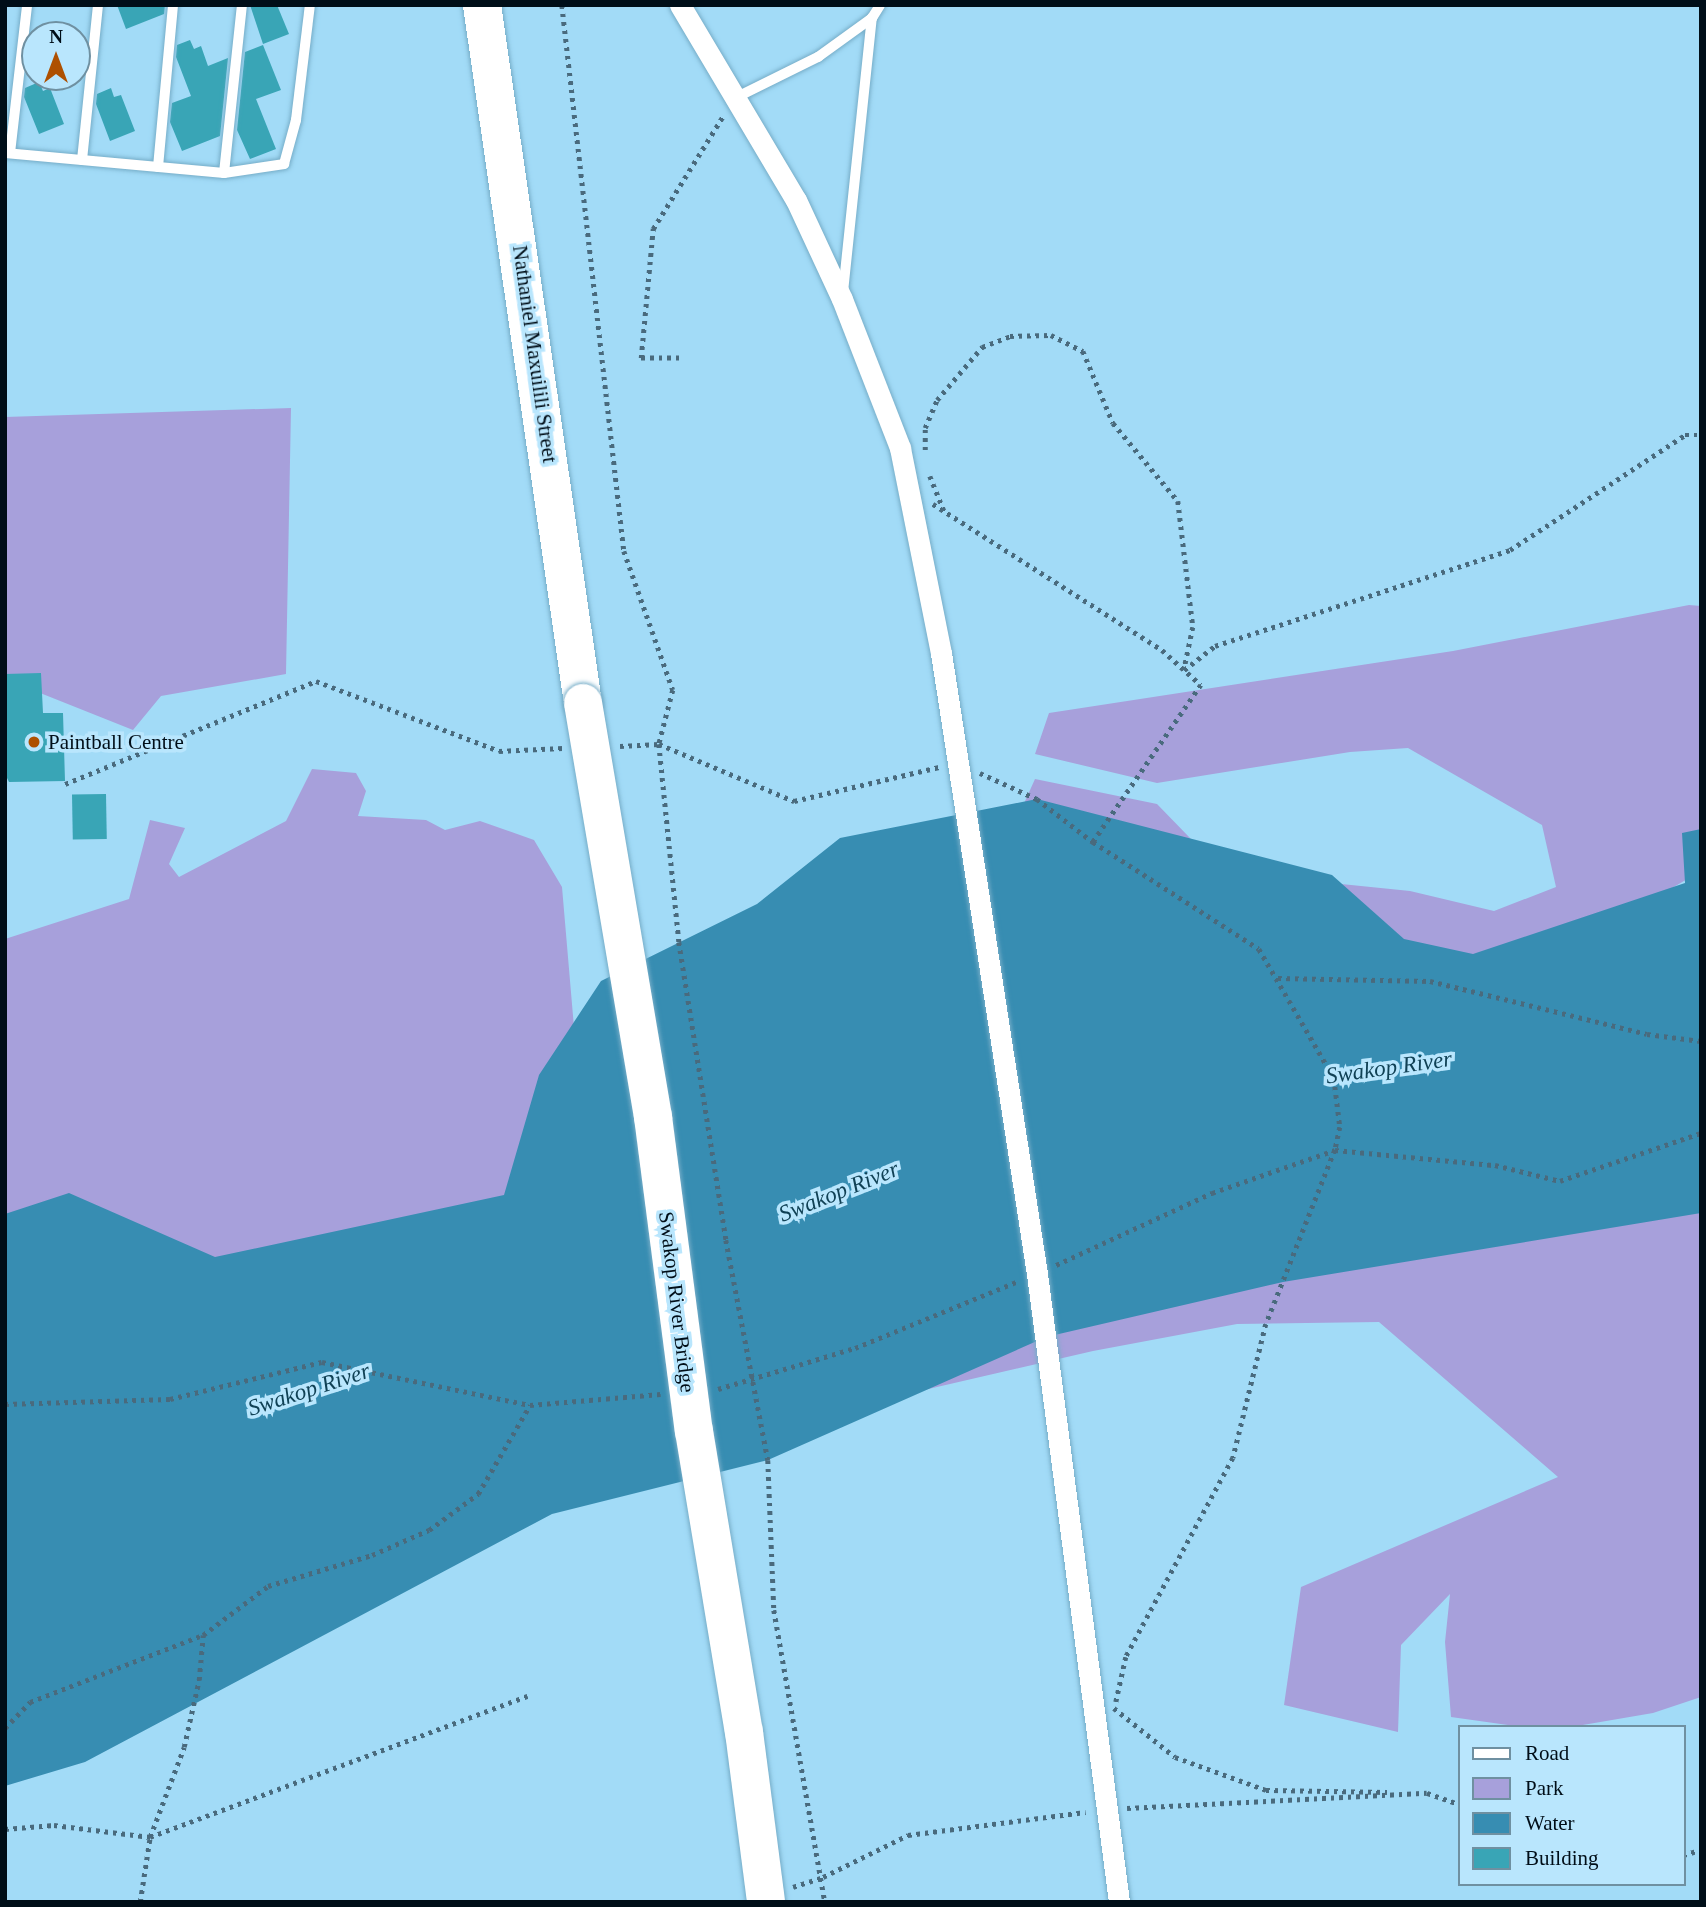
<!DOCTYPE html>
<html>
<head>
<meta charset="utf-8">
<style>
  body { margin:0 }
  #map { position:relative; width:1706px; height:1907px; overflow:hidden; background:#a2dbf7; font-family:Georgia,serif }
  div>[style] { position:absolute }
  .green>* { inset:0; background:#a7a0db }
  .water>* { inset:0; background:#378db2 }
  .building>* { inset:0; background:#39a5b6; transform-origin:0 0 }
  .path>* { height:4.5px; margin-top:-2.25px; transform-origin:0; background:repeating-linear-gradient(90deg,#496a7d 0 3.5px,transparent 0 8.5px) }
  .roads { filter:drop-shadow(0 0 2px #76adc8) drop-shadow(0 0 2px #76adc8) }
  .lane>* { height:10px; margin:-5px; padding:0 5px; transform-origin:5px; border-radius:5px; background:#fff }
  .street>* { height:21px; margin:-10.5px; padding:0 10.5px; transform-origin:10.5px; border-radius:10.5px; background:#fff }
  .highway>* { height:38px; margin:-19px; padding:0 19px; transform-origin:19px; border-radius:19px; background:#fff }
  .bridges { filter:drop-shadow(0 0 2px #76adc8) drop-shadow(0 0 2px #76adc8) }
  .highway-bridge>* { height:38px; margin:-19px; padding:0 19px; transform-origin:19px; border-radius:19px; background:#fff }
  .dots>* { width:19px; height:19px; translate:-50% -50%; box-sizing:border-box; border:4px solid #b9e6fd; border-radius:50% }
  span { translate:-50% -50%; white-space:nowrap; text-align:center; line-height:1.15; -webkit-text-stroke:7px #b9e6fd; paint-order:stroke }
  .street-label { font-size:21px; color:#000e18 }
  .poi-label { font-size:21px; color:#000e18 }
  .left { translate:0 -50%; text-align:left }
  .water-label { font-size:23px; color:#104155; font-style:italic }
  .frame { position:absolute; inset:0; border:7px solid #000e18; pointer-events:none }
  .legend { position:absolute; left:1458px; top:1725px; width:228px; height:161px; box-sizing:border-box; background:#b9e6fd; border:2px solid #6f90a1; margin:0; padding:9px 12px; list-style:none; font-size:21px; color:#000e18 }
  .legend li { display:flex; align-items:center; gap:14px; height:35px }
  .legend b { width:35px; border:2px solid #6f90a1 }
  .north { position:absolute; left:21px; top:21px; width:70px; height:70px; box-sizing:border-box; background:#b9e6fd; border:2px solid #6f90a1; border-radius:50%; rotate:0deg; font-size:19px; font-weight:700; line-height:28px; text-align:center; color:#000e18 }
  .north::after { content:''; display:block; margin:auto; width:24px; height:32px; background:#ae5000; clip-path:polygon(50% 0,100% 100%,50% 72%,0 100%) }
</style>
</head>
<body>
<div id="map">
  <div class="green">
    <i style="clip-path:polygon(291px 408px,286px 674px,161px 696px,133px 730px,5px 679px,5px 417px)"></i>
    <i style="clip-path:polygon(1689px 605px,1701px 606px,1701px 871px,1544px 963px,1701px 1195px,1701px 1697px,1653px 1713px,1571px 1727px,1522px 1727px,1451px 1717px,1445px 1642px,1450px 1594px,1401px 1645px,1398px 1732px,1284px 1705px,1301px 1587px,1558px 1477px,1379px 1322px,1237px 1324px,1093px 1351px,842px 1409px,557px 1480px,5px 1757px,5px 939px,129px 899px,150px 820px,185px 828px,169px 864px,179px 877px,286px 821px,312px 769px,356px 773px,366px 791px,358px 816px,426px 820px,445px 830px,480px 821px,534px 840px,562px 887px,585px 1156px,1008px 839px,1035px 779px,1157px 804px,1223px 872px,1410px 891px,1494px 911px,1556px 887px,1542px 825px,1408px 748px,1350px 752px,1157px 783px,1035px 754px,1049px 713px,1453px 651px)"></i>
  </div>
  <div class="water">
    <i style="clip-path:polygon(1037px 799px,1332px 875px,1404px 939px,1473px 954px,1685px 883px,1682px 833px,1701px 829px,1701px 1213px,1283px 1282px,1046px 1337px,768px 1460px,552px 1514px,85px 1762px,5px 1786px,5px 1214px,69px 1193px,215px 1257px,504px 1195px,539px 1075px,601px 981px,757px 904px,840px 838px)"></i>
  </div>
  <div class="building">
    <i style="clip-path:polygon(117px 5px,165px 5px,164px 14px,126px 29px)"></i>
    <i style="clip-path:polygon(250px 5px,277px 5px,289px 34px,263px 44px)"></i>
    <i style="clip-path:polygon(190px 40px,194px 49px,201px 46px,208px 66px,228px 58px,220px 136px,182px 151px,170px 122px,172px 103px,191px 96px,176px 57px,177px 45px)"></i>
    <i style="clip-path:polygon(263px 45px,281px 90px,256px 99px,276px 149px,250px 159px,237px 130px,245px 52px)"></i>
    <i style="clip-path:polygon(39px 82px,43px 91px,50px 88px,64px 124px,39px 134px,24px 97px,25px 88px)"></i>
    <i style="clip-path:polygon(111px 88px,114px 97px,121px 95px,135px 131px,110px 141px,96px 104px,97px 94px)"></i>
    <i style="clip-path:polygon(41px 673px,43px 713px,63px 713px,65px 781px,9px 782px,5px 774px,5px 674px)"></i>
    <i style="left:106px;top:794px;width:45px;height:34px;rotate:89deg"></i>
  </div>
  <div class="path">
    <i style="left:562px;top:5px;width:550px;rotate:83.52deg"></i>
    <i style="left:624px;top:551px;width:147px;rotate:70.6deg"></i>
    <i style="left:673px;top:690px;width:56px;rotate:104.5deg"></i>
    <i style="left:659px;top:744px;width:199px;rotate:84.2deg"></i>
    <i style="left:679px;top:942px;width:302px;rotate:81deg"></i>
    <i style="left:726px;top:1240px;width:224px;rotate:79.2deg"></i>
    <i style="left:768px;top:1460px;width:150px;rotate:87.7deg"></i>
    <i style="left:774px;top:1610px;width:296px;rotate:80.1deg"></i>
    <i style="left:679px;top:358px;width:38px;rotate:180deg"></i>
    <i style="left:641px;top:358px;width:130px;rotate:-84.7deg"></i>
    <i style="left:653px;top:229px;width:133px;rotate:-58.2deg"></i>
    <i style="left:925px;top:450px;width:22px;rotate:-90deg"></i>
    <i style="left:925px;top:428px;width:30px;rotate:-67deg"></i>
    <i style="left:937px;top:400px;width:70px;rotate:-49.7deg"></i>
    <i style="left:982px;top:347px;width:30px;rotate:-21deg"></i>
    <i style="left:1010px;top:336px;width:41px;rotate:-1.4deg"></i>
    <i style="left:1051px;top:335px;width:36px;rotate:27deg"></i>
    <i style="left:1083px;top:351px;width:78px;rotate:67.4deg"></i>
    <i style="left:1113px;top:423px;width:102px;rotate:50.2deg"></i>
    <i style="left:1178px;top:501px;width:127px;rotate:83.2deg"></i>
    <i style="left:1193px;top:627px;width:44px;rotate:101.8deg"></i>
    <i style="left:1184px;top:670px;width:39px;rotate:-38deg"></i>
    <i style="left:1215px;top:646px;width:310px;rotate:-18deg"></i>
    <i style="left:1510px;top:550px;width:209px;rotate:-33.3deg"></i>
    <i style="left:1685px;top:435px;width:16px"></i>
    <i style="left:930px;top:476px;width:38px;rotate:68deg"></i>
    <i style="left:933px;top:504px;width:272px;rotate:32.5deg"></i>
    <i style="left:1162px;top:650px;width:52px;rotate:41.9deg"></i>
    <i style="left:1201px;top:685px;width:191px;rotate:124.5deg"></i>
    <i style="left:620px;top:746px;width:39px;rotate:-3deg"></i>
    <i style="left:659px;top:744px;width:147px;rotate:22.9deg"></i>
    <i style="left:794px;top:801px;width:149px;rotate:-13.2deg"></i>
    <i style="left:980px;top:773px;width:63px;rotate:24.5deg"></i>
    <i style="left:1037px;top:799px;width:71px;rotate:37.5deg"></i>
    <i style="left:1093px;top:842px;width:197px;rotate:32.8deg"></i>
    <i style="left:1259px;top:949px;width:149px;rotate:59.8deg"></i>
    <i style="left:1334px;top:1078px;width:49px;rotate:83deg"></i>
    <i style="left:1340px;top:1127px;width:24px;rotate:102deg"></i>
    <i style="left:1335px;top:1150px;width:187px;rotate:111.6deg"></i>
    <i style="left:1266px;top:1324px;width:138px;rotate:103.8deg"></i>
    <i style="left:1233px;top:1458px;width:226px;rotate:118.3deg"></i>
    <i style="left:1126px;top:1657px;width:46px;rotate:102.5deg"></i>
    <i style="left:65px;top:784px;width:271px;rotate:-22.3deg"></i>
    <i style="left:316px;top:681px;width:196px;rotate:20.9deg"></i>
    <i style="left:499px;top:751px;width:64px;rotate:-2.7deg"></i>
    <i style="left:1278px;top:978px;width:152px;rotate:1.1deg"></i>
    <i style="left:1430px;top:981px;width:223px;rotate:13.7deg"></i>
    <i style="left:1647px;top:1034px;width:54px;rotate:7.4deg"></i>
    <i style="left:1056px;top:1265px;width:172px;rotate:-24.8deg"></i>
    <i style="left:1212px;top:1193px;width:130px;rotate:-19.3deg"></i>
    <i style="left:1335px;top:1150px;width:161px;rotate:5.4deg"></i>
    <i style="left:1495px;top:1165px;width:67px;rotate:13.8deg"></i>
    <i style="left:1560px;top:1181px;width:149px;rotate:-18.8deg"></i>
    <i style="left:718px;top:1389px;width:143px;rotate:-16.7deg"></i>
    <i style="left:855px;top:1348px;width:174px;rotate:-22.3deg"></i>
    <i style="left:5px;top:1404px;width:165px;rotate:-1.7deg"></i>
    <i style="left:170px;top:1399px;width:156px;rotate:-13.7deg"></i>
    <i style="left:322px;top:1362px;width:212px;rotate:11.7deg"></i>
    <i style="left:1114px;top:1708px;width:78px;rotate:38.8deg"></i>
    <i style="left:1175px;top:1757px;width:97px;rotate:19.9deg"></i>
    <i style="left:1266px;top:1790px;width:121px;rotate:0.9deg"></i>
    <i style="left:5px;top:1728px;width:36px;rotate:-46deg"></i>
    <i style="left:30px;top:1702px;width:186px;rotate:-21.2deg"></i>
    <i style="left:203px;top:1635px;width:81px;rotate:-37deg"></i>
    <i style="left:268px;top:1586px;width:109px;rotate:-16.6deg"></i>
    <i style="left:372px;top:1555px;width:62px;rotate:-23.7deg"></i>
    <i style="left:429px;top:1530px;width:61px;rotate:-36.3deg"></i>
    <i style="left:478px;top:1494px;width:103px;rotate:-59.7deg"></i>
    <i style="left:530px;top:1405px;width:131px;rotate:-4.8deg"></i>
    <i style="left:1427px;top:1793px;width:34px;rotate:19deg"></i>
    <i style="left:1127px;top:1808px;width:300px;rotate:-2.9deg"></i>
    <i style="left:5px;top:1829px;width:49px;rotate:-4.7deg"></i>
    <i style="left:54px;top:1825px;width:97px;rotate:7.1deg"></i>
    <i style="left:150px;top:1837px;width:403px;rotate:-20.5deg"></i>
    <i style="left:1683px;top:1855px;width:19px;rotate:-16deg"></i>
    <i style="left:793px;top:1887px;width:32px;rotate:-18deg"></i>
    <i style="left:823px;top:1877px;width:95px;rotate:-26.3deg"></i>
    <i style="left:908px;top:1835px;width:179px;rotate:-7.4deg"></i>
    <i style="left:140px;top:1902px;width:66px;rotate:-81.3deg"></i>
    <i style="left:150px;top:1837px;width:96px;rotate:-69.3deg"></i>
    <i style="left:184px;top:1747px;width:69px;rotate:-77.4deg"></i>
    <i style="left:199px;top:1680px;width:45px;rotate:-84.9deg"></i>
  </div>
  <div class="roads">
    <div class="lane">
      <i style="left:735px;top:98px;width:93px;rotate:-26.3deg"></i>
      <i style="left:818px;top:57px;width:67px;rotate:-35.8deg"></i>
      <i style="left:5px;top:153px;width:220px;rotate:5.2deg"></i>
      <i style="left:224px;top:173px;width:61px;rotate:-8.5deg"></i>
      <i style="left:284px;top:164px;width:46px;rotate:-74.7deg"></i>
      <i style="left:296px;top:120px;width:116px;rotate:-83.1deg"></i>
      <i style="left:10px;top:153px;width:149px;rotate:-83.4deg"></i>
      <i style="left:82px;top:160px;width:156px;rotate:-84.1deg"></i>
      <i style="left:158px;top:167px;width:163px;rotate:-84.7deg"></i>
      <i style="left:224px;top:173px;width:169px;rotate:-83.9deg"></i>
      <i style="left:843px;top:292px;width:276px;rotate:-84deg"></i>
      <i style="left:872px;top:18px;width:15px;rotate:-58deg"></i>
    </div>
    <div class="street">
      <i style="left:680px;top:5px;width:227px;rotate:59.3deg"></i>
      <i style="left:796px;top:200px;width:109px;rotate:65.1deg"></i>
      <i style="left:842px;top:299px;width:160px;rotate:68.7deg"></i>
      <i style="left:900px;top:448px;width:209px;rotate:78.7deg"></i>
      <i style="left:941px;top:653px;width:628px;rotate:81.21deg"></i>
      <i style="left:1037px;top:1274px;width:633px;rotate:82.56deg"></i>
    </div>
    <div class="highway">
      <i style="left:482px;top:5px;width:705px;rotate:81.77deg"></i>
    </div>
  </div>
  <div class="bridges">
    <div class="highway-bridge">
      <i style="left:583px;top:703px;width:420px;rotate:80.4deg"></i>
      <i style="left:653px;top:1117px;width:317px;rotate:82.6deg"></i>
      <i style="left:694px;top:1431px;width:305px;rotate:80.6deg"></i>
      <i style="left:744px;top:1732px;width:171px;rotate:82.6deg"></i>
    </div>
  </div>
  <div class="dots">
    <i style="left:34px;top:742px;background:#ae5000"></i>
  </div>
  <div class="street-label">
    <span style="left:535px;top:354px;rotate:82deg">Nathaniel Maxuilili Street</span>
    <span style="left:677px;top:1302px;rotate:83deg">Swakop River Bridge</span>
  </div>
  <div class="poi-label">
    <span class="left" style="left:48px;top:742px">Paintball Centre</span>
  </div>
  <div class="water-label">
    <span style="left:1389px;top:1068px;rotate:-8deg">Swakop River</span>
    <span style="left:839px;top:1192px;rotate:-22deg">Swakop River</span>
    <span style="left:309px;top:1390px;rotate:-18deg">Swakop River</span>
  </div>
  <div class="frame"></div>
  <ul class="legend">
  <li><b style="height:9px;background:#fff"></b>Road</li>
  <li><b style="height:19px;background:#a7a0db"></b>Park</li>
  <li><b style="height:19px;background:#378db2"></b>Water</li>
  <li><b style="height:19px;background:#39a5b6"></b>Building</li>
  </ul>
  <div class="north">N</div>
</div>
</body>
</html>
